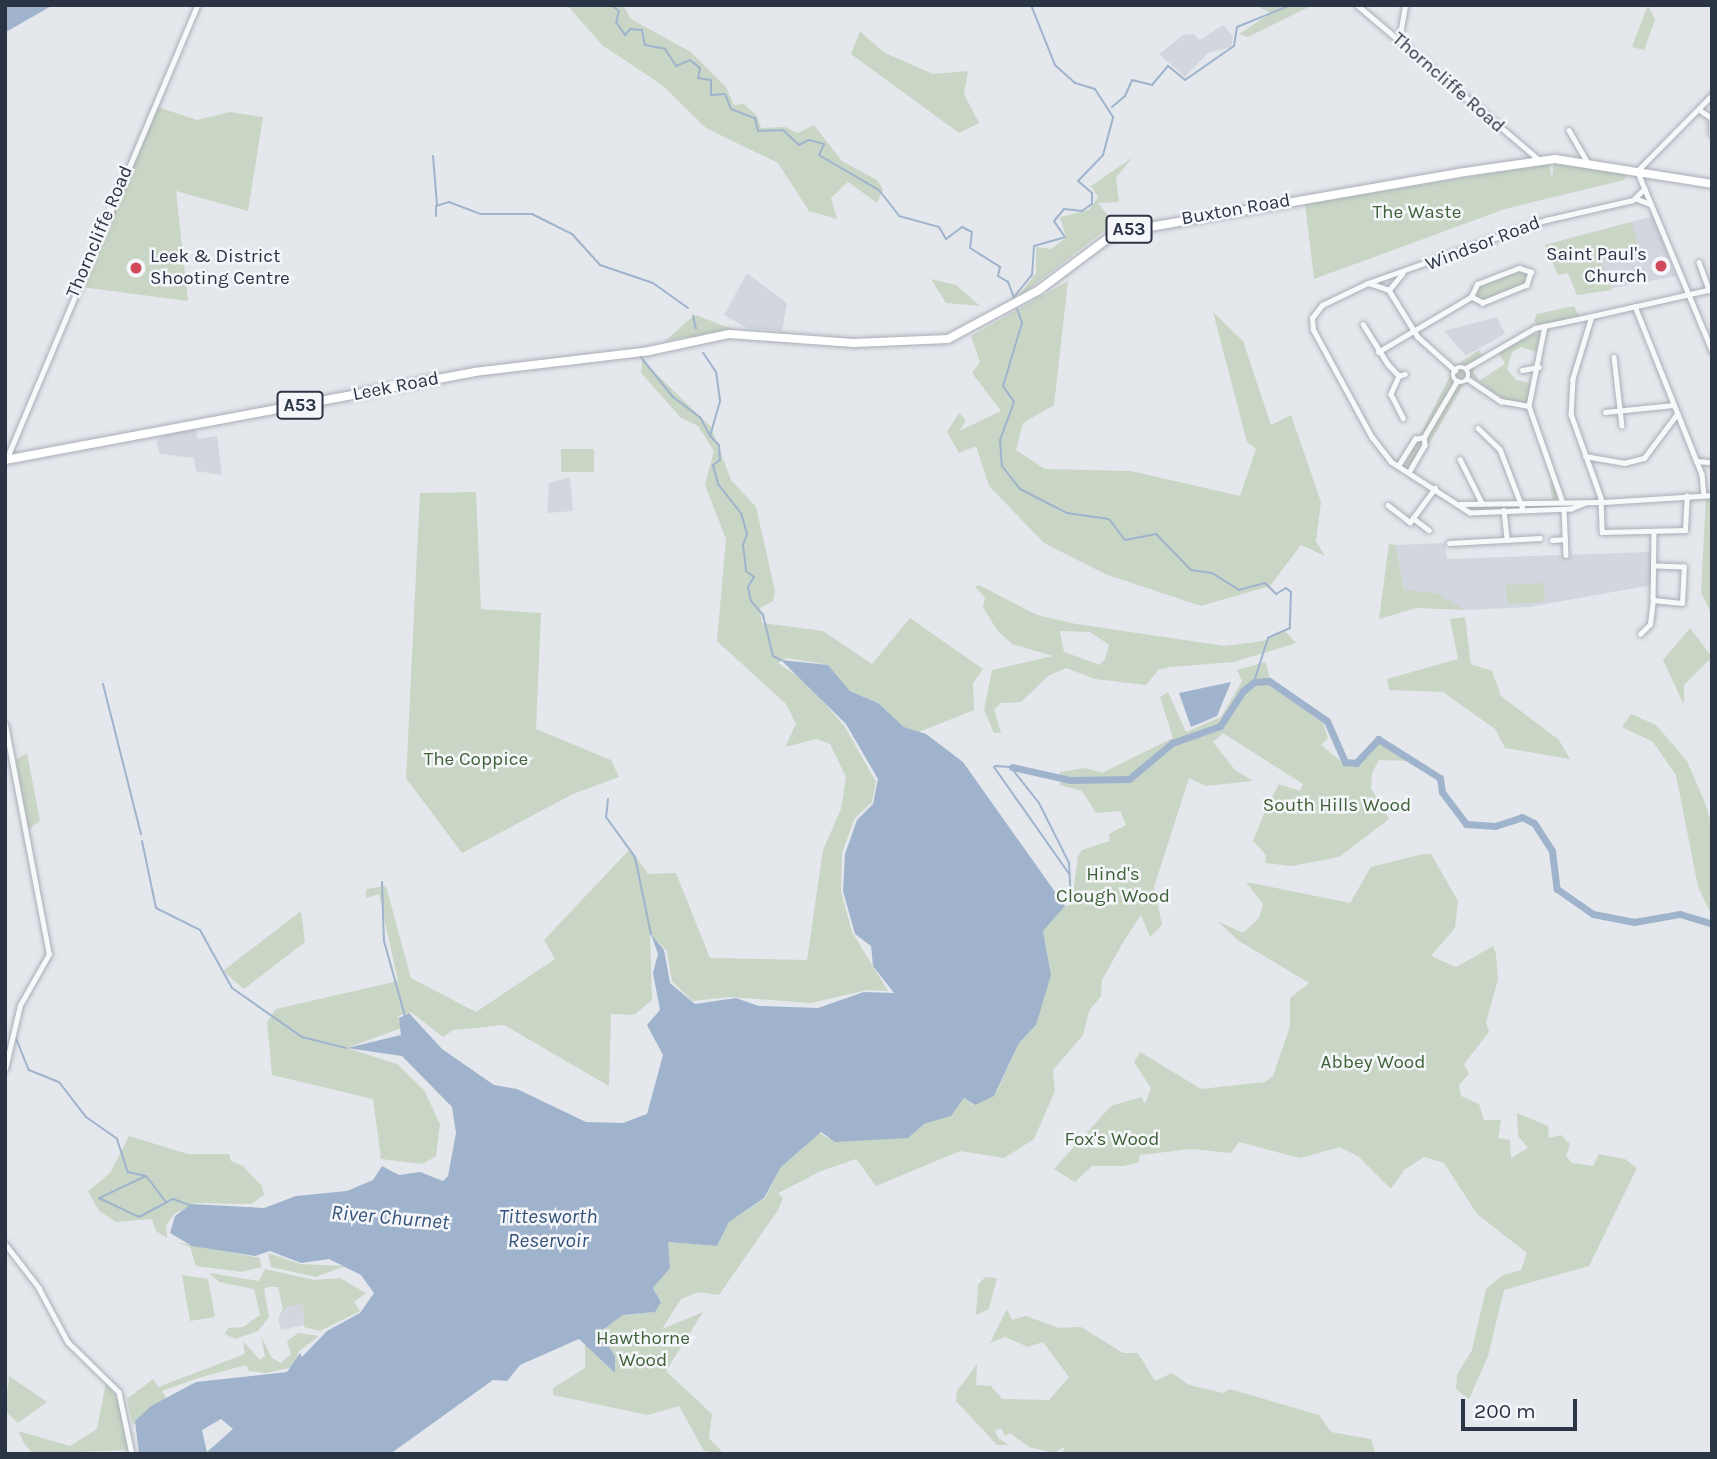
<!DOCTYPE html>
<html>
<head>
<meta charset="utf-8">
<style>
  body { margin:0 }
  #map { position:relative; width:1717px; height:1459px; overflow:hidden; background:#e4e7ec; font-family:Karla,sans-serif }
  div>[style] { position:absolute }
  .built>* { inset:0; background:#d2d6de }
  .green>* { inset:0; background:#c9d6c5; transform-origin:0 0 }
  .water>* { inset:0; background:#9fb4cc }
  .stream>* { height:2px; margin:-1px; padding:0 1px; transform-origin:1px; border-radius:1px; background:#9fb4cc }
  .river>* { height:7px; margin:-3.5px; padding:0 3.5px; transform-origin:3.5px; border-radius:3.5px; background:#9fb4cc }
  .roads { filter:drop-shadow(0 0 2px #a9aeb7) drop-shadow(0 0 2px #a9aeb7) }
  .minor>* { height:4.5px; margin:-2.25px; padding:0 2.25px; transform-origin:2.25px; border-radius:2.25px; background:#f7f8fa }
  .minor>.ring { margin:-2.25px; padding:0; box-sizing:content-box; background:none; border:4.5px solid #f7f8fa; border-radius:50% }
  .tertiary>* { height:5px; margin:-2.5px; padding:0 2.5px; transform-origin:2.5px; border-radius:2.5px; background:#f7f8fa }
  .trunk>* { height:8px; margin:-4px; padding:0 4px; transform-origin:4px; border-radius:4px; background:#fff }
  .dots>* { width:19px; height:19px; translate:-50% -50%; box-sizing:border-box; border:4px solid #f4f6f9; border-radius:50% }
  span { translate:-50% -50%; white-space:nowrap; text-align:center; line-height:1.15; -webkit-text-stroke:5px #f4f6f9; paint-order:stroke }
  .shield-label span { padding:2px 5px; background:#f4f6f9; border:2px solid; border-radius:5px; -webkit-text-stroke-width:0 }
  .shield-label { font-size:18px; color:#2b3445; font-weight:700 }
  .street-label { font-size:19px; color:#2b3445 }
  .park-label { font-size:19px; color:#3f6138 }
  .poi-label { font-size:19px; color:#2b3445 }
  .right { translate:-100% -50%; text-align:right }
  .left { translate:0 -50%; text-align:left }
  .water-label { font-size:21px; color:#34527a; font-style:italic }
  .frame { position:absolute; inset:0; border:7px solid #2b3445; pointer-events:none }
  .scale { position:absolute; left:1461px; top:1399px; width:116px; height:32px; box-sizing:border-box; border:4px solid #2b3445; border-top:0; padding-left:9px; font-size:21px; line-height:24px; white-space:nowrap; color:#2b3445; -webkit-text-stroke:5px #f4f6f9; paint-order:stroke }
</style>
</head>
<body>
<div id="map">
  <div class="built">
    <i style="clip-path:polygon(1223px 25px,1233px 36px,1231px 47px,1208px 53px,1185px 77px,1159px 54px,1183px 35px,1194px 34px,1200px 40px)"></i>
    <i style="clip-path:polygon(1653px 216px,1676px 276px,1577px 295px,1568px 273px,1558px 275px,1545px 245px)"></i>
    <i style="clip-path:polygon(747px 273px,787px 303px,782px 331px,747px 328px,724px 315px)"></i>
    <i style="clip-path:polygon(1497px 317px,1505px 334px,1466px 356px,1444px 331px)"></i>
    <i style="clip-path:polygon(195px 429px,198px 439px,217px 436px,222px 475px,196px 471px,194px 458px,160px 454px,156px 443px,162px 435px)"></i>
    <i style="clip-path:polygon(570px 477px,573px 511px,547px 513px,549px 483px)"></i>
    <i style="clip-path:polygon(1445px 543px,1447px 559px,1651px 552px,1652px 585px,1529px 607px,1465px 610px,1404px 590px,1396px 545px)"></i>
    <i style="clip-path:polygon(303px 1304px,304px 1325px,281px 1330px,278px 1319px,288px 1306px)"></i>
  </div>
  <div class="green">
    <i style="clip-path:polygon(567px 5px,623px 5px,631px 19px,691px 52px,726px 87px,734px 105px,744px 104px,757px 116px,761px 128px,785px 127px,798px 133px,814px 125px,842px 161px,877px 180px,883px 189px,877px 203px,848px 182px,831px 198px,837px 219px,809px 211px,778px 163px,706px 128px,662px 85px,602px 45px)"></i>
    <i style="clip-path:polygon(1254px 5px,1313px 5px,1248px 37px,1239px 34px,1271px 13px)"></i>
    <i style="clip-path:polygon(1648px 5px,1655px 20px,1644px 50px,1632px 47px)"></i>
    <i style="clip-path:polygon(860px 31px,883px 52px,933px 74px,968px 71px,964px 94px,979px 123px,959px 133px,851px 54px)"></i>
    <i style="clip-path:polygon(158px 107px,197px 120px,230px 112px,263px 117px,248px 211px,176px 191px,188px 301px,81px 287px)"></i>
    <i style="clip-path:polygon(1133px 157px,1116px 178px,1119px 202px,1098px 203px,1108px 216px,1136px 224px,1104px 231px,1016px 299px,1036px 273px,1036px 247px,1051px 249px,1066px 238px,1060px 217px,1089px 210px,1098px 197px,1091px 186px)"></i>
    <i style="clip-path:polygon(1554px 163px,1626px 174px,1624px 180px,1505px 209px,1314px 279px,1305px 204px,1549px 164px,1552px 178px)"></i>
    <i style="clip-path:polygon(1631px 222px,1639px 247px,1601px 261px,1612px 290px,1577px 295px,1568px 273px,1558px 275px,1545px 245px)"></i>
    <i style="clip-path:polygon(1520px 269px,1529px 271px,1527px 284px,1483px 302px,1473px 297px,1476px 287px)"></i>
    <i style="clip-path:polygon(931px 279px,956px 285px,980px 306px,946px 303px)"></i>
    <i style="clip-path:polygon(1068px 281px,1054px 405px,1023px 423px,1016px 450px,1045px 469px,1131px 471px,1240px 496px,1256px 449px,1247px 442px,1213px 312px,1243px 341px,1271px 425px,1291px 415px,1321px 502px,1316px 541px,1325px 556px,1301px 545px,1270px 586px,1201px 606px,1105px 574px,1044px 543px,989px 486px,976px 446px,959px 453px,947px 432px,959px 413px,966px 420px,959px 431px,1001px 411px,972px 373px,980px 362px,971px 336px)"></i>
    <i style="clip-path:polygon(1574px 306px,1580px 318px,1538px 328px,1534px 320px,1537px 314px)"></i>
    <i style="clip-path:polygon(696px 315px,732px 329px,665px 341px,690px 319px)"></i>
    <i style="clip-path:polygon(1546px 333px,1543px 354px,1521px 347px,1512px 352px,1507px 369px,1516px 380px,1534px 384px,1529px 406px,1510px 404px,1469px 375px,1429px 444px,1425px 441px,1409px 469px,1403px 468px,1455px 366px,1479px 350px,1482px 356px,1473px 371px,1479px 381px,1505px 364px,1498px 352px,1534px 334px)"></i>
    <i style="clip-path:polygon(642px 360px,711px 427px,731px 480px,756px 507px,775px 591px,773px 601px,760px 608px,762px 623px,823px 631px,872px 664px,910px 618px,983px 669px,973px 683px,974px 710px,919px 732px,904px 727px,878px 703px,850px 691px,828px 665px,787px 658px,778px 663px,806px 682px,845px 727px,876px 782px,872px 802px,855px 818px,842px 853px,841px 891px,852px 932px,888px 991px,867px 990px,811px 1003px,730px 997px,692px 1001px,672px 981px,667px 951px,650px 934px,652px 1000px,634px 1015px,611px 1014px,609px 1086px,504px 1025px,453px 1030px,443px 1037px,411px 1012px,398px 1016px,401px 1028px,347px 1048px,397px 1064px,424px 1090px,440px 1124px,436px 1156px,423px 1164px,381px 1159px,373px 1099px,272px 1075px,267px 1022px,276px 1009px,398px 981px,379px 894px,366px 898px,366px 889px,386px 886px,411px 978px,476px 1012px,555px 959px,544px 940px,630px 849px,648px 874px,676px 873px,710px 958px,807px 960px,823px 850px,841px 809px,846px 777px,830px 744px,816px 739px,785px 747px,796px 724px,786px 704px,717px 641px,726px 539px,705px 485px,714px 451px,698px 426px,681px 418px,641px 373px)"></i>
    <i style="left:594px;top:449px;width:23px;height:33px;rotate:90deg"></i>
    <i style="clip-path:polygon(1556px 480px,1562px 500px,1573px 501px,1574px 508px,1469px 509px,1472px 504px,1552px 500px,1550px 482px)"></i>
    <i style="clip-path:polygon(476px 492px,481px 609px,541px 613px,536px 729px,611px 760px,619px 777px,573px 794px,462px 853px,406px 778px,420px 493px)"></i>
    <i style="clip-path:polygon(1706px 498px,1712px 498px,1712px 615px,1701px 593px)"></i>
    <i style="clip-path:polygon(1389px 544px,1396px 545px,1404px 590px,1436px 593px,1465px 610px,1416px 608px,1379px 619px)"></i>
    <i style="left:1544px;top:583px;width:19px;height:38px;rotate:87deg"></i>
    <i style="clip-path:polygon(evenodd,979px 585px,1037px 615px,1076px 624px,1225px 646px,1263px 641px,1285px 631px,1296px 643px,1234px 662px,1170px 667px,1158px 670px,1146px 685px,1095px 679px,1066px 668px,1048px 676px,1021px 702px,1001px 703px,994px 710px,1001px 733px,994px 733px,984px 710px,992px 670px,1053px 656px,1012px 644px,997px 630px,983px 607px,985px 598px,975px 587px,979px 585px,1060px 631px,1090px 632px,1109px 645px,1105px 659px,1100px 665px,1064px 652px,1060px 631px)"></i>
    <i style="clip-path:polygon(1465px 617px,1471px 664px,1492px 671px,1501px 696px,1559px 740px,1570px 759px,1505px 748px,1495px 729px,1443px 692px,1389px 690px,1387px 679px,1458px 659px,1450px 619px)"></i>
    <i style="clip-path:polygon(1690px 628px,1712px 657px,1684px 685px,1684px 705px,1663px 660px)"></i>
    <i style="clip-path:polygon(1266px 662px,1271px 686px,1323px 723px,1328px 738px,1321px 745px,1343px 763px,1356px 764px,1379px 742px,1410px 761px,1379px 760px,1372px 773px,1371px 788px,1389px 819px,1339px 857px,1291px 866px,1265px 863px,1266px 855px,1253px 841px,1266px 809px,1279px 784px,1300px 791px,1303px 784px,1223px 733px,1213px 742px,1235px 770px,1253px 781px,1206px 786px,1189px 778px,1154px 887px,1162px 925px,1150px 937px,1141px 915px,1125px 939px,1102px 980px,1101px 996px,1089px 1011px,1083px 1035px,1053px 1070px,1055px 1091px,1034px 1139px,1004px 1158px,960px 1151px,876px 1186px,856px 1159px,821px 1171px,778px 1193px,783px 1198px,778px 1210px,719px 1295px,698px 1292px,681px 1299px,662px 1329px,703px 1312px,666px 1371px,712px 1414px,709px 1438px,724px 1454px,704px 1451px,679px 1406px,648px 1415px,553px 1395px,553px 1388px,585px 1368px,585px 1344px,615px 1373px,615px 1356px,600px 1332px,623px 1315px,655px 1312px,661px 1301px,653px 1288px,670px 1265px,667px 1242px,717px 1246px,729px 1222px,765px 1198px,781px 1167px,819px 1133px,830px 1139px,907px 1138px,924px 1124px,951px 1116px,964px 1098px,973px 1105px,997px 1091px,1019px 1043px,1036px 1025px,1050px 967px,1043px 931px,1054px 913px,1072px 903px,1078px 856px,1082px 850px,1110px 841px,1109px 834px,1126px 825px,1120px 811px,1096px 813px,1082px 791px,1060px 785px,1060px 772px,1085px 768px,1102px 773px,1173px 738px,1160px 697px,1168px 692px,1186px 732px,1221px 717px,1242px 681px,1237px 670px)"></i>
    <i style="clip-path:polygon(1631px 714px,1656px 725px,1687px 761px,1705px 803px,1712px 826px,1712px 916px,1698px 887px,1676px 775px,1653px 742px,1622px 727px)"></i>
    <i style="clip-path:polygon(27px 753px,40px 821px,29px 829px,16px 760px)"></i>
    <i style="clip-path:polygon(1423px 854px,1431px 854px,1458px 901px,1455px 928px,1431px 956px,1456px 967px,1493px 946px,1496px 954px,1498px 980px,1486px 1022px,1489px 1032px,1464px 1064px,1469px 1074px,1459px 1085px,1461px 1096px,1479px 1104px,1484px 1120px,1501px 1120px,1498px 1138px,1510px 1140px,1511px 1158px,1528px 1148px,1518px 1136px,1517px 1113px,1548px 1126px,1549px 1138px,1561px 1135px,1570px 1144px,1566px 1156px,1572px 1163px,1593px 1166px,1599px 1154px,1625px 1159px,1637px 1168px,1589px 1266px,1504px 1290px,1488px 1356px,1469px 1399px,1456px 1389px,1457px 1375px,1472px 1350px,1486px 1289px,1503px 1275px,1521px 1270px,1527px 1253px,1477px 1214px,1444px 1163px,1424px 1157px,1404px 1170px,1391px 1189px,1359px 1157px,1340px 1147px,1300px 1158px,1239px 1142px,1231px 1153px,1191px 1149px,1140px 1155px,1139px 1162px,1124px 1166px,1092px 1166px,1075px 1182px,1054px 1169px,1111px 1106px,1141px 1097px,1145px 1104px,1151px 1088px,1134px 1062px,1140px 1052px,1201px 1089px,1265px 1082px,1273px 1076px,1290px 1026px,1290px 998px,1309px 983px,1239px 941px,1217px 921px,1243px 933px,1259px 918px,1263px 904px,1246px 882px,1350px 903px,1371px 867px)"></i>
    <i style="clip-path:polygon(301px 911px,305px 942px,244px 989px,223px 971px)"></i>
    <i style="clip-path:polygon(129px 1136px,188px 1154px,229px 1154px,231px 1161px,243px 1166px,262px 1186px,264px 1195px,251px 1204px,195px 1203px,174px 1214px,166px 1226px,167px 1238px,156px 1231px,152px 1219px,116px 1222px,99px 1211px,88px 1191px,110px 1173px)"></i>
    <i style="clip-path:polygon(176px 1242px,260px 1258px,261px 1267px,242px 1272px,196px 1266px,190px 1247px)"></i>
    <i style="clip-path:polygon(268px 1253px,300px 1264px,345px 1266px,316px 1277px,271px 1267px)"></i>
    <i style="clip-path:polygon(265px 1269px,314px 1280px,340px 1278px,366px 1293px,354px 1302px,360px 1311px,320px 1331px,304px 1327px,303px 1304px,288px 1306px,278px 1319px,283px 1309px,278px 1287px,268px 1287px,264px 1289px,269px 1317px,258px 1331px,235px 1339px,225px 1334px,228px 1328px,243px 1327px,260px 1315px,254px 1289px,219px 1282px,209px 1273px,259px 1281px)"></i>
    <i style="clip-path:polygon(182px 1275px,208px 1279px,215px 1317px,190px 1321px)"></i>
    <i style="clip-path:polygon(985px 1277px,997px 1278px,989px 1309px,976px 1315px,978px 1285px)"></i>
    <i style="clip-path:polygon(1007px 1309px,1012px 1320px,1026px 1316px,1059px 1328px,1081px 1327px,1123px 1353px,1138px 1353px,1155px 1381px,1172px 1373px,1189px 1385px,1223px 1393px,1230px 1389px,1319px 1415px,1331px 1432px,1371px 1439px,1375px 1452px,1063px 1454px,1064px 1447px,1054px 1453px,1029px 1447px,1010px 1433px,1005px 1436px,1001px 1428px,995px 1431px,998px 1438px,1009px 1445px,997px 1445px,956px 1401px,957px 1391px,977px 1364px,976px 1385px,991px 1386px,1002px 1399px,1049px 1400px,1069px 1377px,1043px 1342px,1028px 1347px,1005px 1337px,990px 1343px)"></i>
    <i style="clip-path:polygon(298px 1333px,319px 1336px,299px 1351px,293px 1367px,266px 1373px,249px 1371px,246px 1365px,198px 1378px,162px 1391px,166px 1398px,133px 1425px,127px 1399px,153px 1379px,158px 1387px,245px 1354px,243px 1341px,260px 1360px,265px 1356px,261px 1336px,272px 1358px,281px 1363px,291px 1354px,287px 1341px)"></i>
    <i style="clip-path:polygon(9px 1376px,47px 1402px,18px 1423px,5px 1411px)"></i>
    <i style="clip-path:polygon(106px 1382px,119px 1402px,128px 1450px,33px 1454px,24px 1443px,18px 1431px,70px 1446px,97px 1429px)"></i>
  </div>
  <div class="water">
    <i style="clip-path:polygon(5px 5px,53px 5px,6px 32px)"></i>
    <i style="clip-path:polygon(evenodd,781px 660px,828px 665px,850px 691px,878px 703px,904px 727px,926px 734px,963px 762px,1065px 906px,1043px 931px,1051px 975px,1036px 1025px,1019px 1043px,994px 1096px,975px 1105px,964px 1098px,951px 1116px,924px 1124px,908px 1138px,835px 1142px,821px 1132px,781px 1167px,764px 1198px,729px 1222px,717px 1246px,668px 1242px,670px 1268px,653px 1288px,661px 1302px,655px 1312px,623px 1315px,600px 1332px,615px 1356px,615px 1373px,579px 1339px,520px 1365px,507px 1381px,493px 1380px,390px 1454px,139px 1454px,135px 1421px,151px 1406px,196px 1382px,287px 1372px,300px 1353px,302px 1357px,327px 1331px,360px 1313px,374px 1293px,361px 1275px,329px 1259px,301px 1263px,270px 1251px,255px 1256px,192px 1246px,170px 1233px,175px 1216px,191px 1204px,264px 1208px,296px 1196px,347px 1191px,373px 1180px,382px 1166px,399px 1175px,420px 1172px,443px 1181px,448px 1176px,456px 1133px,452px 1107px,402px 1056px,347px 1048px,401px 1035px,399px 1018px,409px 1013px,442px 1049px,494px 1085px,517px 1089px,586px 1122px,623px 1123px,647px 1114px,663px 1055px,647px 1025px,660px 1010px,653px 973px,658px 954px,651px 934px,664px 950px,670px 983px,695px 1004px,736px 998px,759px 1006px,818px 1008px,864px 992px,894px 993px,873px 966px,871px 946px,855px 934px,843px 891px,845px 854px,857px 820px,873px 804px,878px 779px,846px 724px,781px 660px,221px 1419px,233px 1429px,207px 1452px,202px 1430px,221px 1419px)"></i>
    <i style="clip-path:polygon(1231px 682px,1217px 716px,1191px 727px,1179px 693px)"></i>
  </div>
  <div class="stream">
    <i style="left:611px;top:5px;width:10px;rotate:37deg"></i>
    <i style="left:619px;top:11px;width:11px;rotate:105deg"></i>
    <i style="left:616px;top:22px;width:16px;rotate:55deg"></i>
    <i style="left:625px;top:35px;width:8px;rotate:-50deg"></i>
    <i style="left:630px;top:29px;width:12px;rotate:5deg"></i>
    <i style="left:642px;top:30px;width:15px;rotate:79deg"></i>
    <i style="left:645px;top:45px;width:20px;rotate:11deg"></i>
    <i style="left:665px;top:49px;width:20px;rotate:57deg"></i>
    <i style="left:676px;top:66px;width:15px;rotate:-23deg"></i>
    <i style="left:690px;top:60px;width:13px;rotate:39deg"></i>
    <i style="left:700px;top:68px;width:10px;rotate:101deg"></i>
    <i style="left:698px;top:78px;width:13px;rotate:9deg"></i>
    <i style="left:711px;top:80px;width:15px;rotate:90deg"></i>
    <i style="left:711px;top:95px;width:14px;rotate:-4deg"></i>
    <i style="left:725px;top:94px;width:16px;rotate:68deg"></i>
    <i style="left:731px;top:109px;width:26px;rotate:21deg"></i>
    <i style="left:755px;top:118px;width:13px;rotate:77deg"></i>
    <i style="left:758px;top:131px;width:25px;rotate:-2deg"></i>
    <i style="left:783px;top:130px;width:22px;rotate:43deg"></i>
    <i style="left:799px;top:145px;width:11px;rotate:-27deg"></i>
    <i style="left:809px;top:140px;width:16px;rotate:15deg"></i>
    <i style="left:824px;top:144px;width:12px;rotate:114deg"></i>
    <i style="left:819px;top:155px;width:69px;rotate:30.3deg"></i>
    <i style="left:879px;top:190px;width:33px;rotate:52deg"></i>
    <i style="left:899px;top:216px;width:41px;rotate:15.4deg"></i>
    <i style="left:939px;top:227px;width:14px;rotate:60deg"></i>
    <i style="left:946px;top:239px;width:20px;rotate:-37deg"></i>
    <i style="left:962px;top:227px;width:11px;rotate:27deg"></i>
    <i style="left:972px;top:232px;width:16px;rotate:97deg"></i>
    <i style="left:970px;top:248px;width:36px;rotate:32deg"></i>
    <i style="left:1000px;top:267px;width:9px;rotate:103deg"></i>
    <i style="left:998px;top:276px;width:12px;rotate:31deg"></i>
    <i style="left:1008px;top:282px;width:17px;rotate:69deg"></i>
    <i style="left:1112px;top:107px;width:17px;rotate:-40deg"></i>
    <i style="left:1125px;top:96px;width:17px;rotate:-66deg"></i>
    <i style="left:1132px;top:80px;width:21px;rotate:14deg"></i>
    <i style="left:1152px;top:85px;width:25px;rotate:-50deg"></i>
    <i style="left:1168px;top:66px;width:22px;rotate:39deg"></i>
    <i style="left:1185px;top:80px;width:60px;rotate:-34.8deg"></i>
    <i style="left:1234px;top:46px;width:19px;rotate:-81deg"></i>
    <i style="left:1237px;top:27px;width:58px;rotate:-22.2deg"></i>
    <i style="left:433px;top:156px;width:49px;rotate:85.3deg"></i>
    <i style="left:436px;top:216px;width:10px;rotate:-90deg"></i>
    <i style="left:436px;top:206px;width:14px;rotate:-17deg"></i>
    <i style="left:449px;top:202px;width:34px;rotate:21deg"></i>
    <i style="left:481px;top:214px;width:51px"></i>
    <i style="left:532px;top:214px;width:45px;rotate:26.6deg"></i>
    <i style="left:572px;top:234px;width:42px;rotate:47.9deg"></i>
    <i style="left:600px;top:265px;width:56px;rotate:18.8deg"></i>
    <i style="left:653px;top:283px;width:43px;rotate:35.5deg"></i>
    <i style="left:1014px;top:297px;width:28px;rotate:-51deg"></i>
    <i style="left:1032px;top:275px;width:29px;rotate:-86deg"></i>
    <i style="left:1034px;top:246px;width:32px;rotate:-16deg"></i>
    <i style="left:1065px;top:237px;width:19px;rotate:-125deg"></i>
    <i style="left:1054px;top:221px;width:16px;rotate:-50deg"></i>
    <i style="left:1064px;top:209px;width:18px;rotate:6deg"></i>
    <i style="left:1082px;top:211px;width:12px;rotate:-35deg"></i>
    <i style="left:1092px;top:204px;width:11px;rotate:-90deg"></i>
    <i style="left:1092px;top:193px;width:18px;rotate:-139deg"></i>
    <i style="left:1078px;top:181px;width:36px;rotate:-46deg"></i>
    <i style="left:1103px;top:155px;width:39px;rotate:-75deg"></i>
    <i style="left:1113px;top:117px;width:33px;rotate:-123deg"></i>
    <i style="left:1095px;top:89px;width:21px;rotate:-163deg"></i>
    <i style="left:1075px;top:83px;width:27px;rotate:-138deg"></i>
    <i style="left:1055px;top:65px;width:65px;rotate:-111.8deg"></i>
    <i style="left:1017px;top:309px;width:15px;rotate:70deg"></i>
    <i style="left:1022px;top:323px;width:66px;rotate:106.8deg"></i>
    <i style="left:1003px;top:386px;width:19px;rotate:55deg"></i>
    <i style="left:1014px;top:402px;width:40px;rotate:110.2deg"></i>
    <i style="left:1000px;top:440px;width:26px;rotate:86deg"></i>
    <i style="left:1002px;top:466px;width:29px;rotate:52deg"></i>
    <i style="left:1020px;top:489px;width:53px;rotate:27.1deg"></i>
    <i style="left:1067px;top:513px;width:42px;rotate:8.1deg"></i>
    <i style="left:1109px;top:519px;width:26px;rotate:53deg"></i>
    <i style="left:1125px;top:540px;width:32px;rotate:-11deg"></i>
    <i style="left:1156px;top:534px;width:50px;rotate:45.8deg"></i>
    <i style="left:1191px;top:570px;width:21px;rotate:8deg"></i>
    <i style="left:1212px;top:573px;width:32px;rotate:32deg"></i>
    <i style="left:1239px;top:590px;width:27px;rotate:-15deg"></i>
    <i style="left:1265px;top:583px;width:16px;rotate:45deg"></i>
    <i style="left:1276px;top:594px;width:12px;rotate:-31deg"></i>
    <i style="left:1286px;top:588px;width:6px;rotate:39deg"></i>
    <i style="left:1291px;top:592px;width:36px;rotate:92deg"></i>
    <i style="left:1290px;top:628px;width:24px;rotate:156deg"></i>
    <i style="left:1268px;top:638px;width:46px;rotate:107.7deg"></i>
    <i style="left:693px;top:316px;width:13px;rotate:77deg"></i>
    <i style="left:640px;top:356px;width:53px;rotate:51.2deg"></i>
    <i style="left:673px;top:397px;width:34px;rotate:37deg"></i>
    <i style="left:700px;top:417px;width:21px;rotate:62deg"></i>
    <i style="left:710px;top:436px;width:37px;rotate:-74deg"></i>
    <i style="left:720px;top:400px;width:28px;rotate:-98deg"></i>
    <i style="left:716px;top:372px;width:23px;rotate:-124deg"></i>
    <i style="left:710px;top:436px;width:13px;rotate:45deg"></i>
    <i style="left:719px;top:445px;width:15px;rotate:86deg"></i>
    <i style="left:720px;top:460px;width:9px;rotate:144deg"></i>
    <i style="left:713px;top:465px;width:20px;rotate:75deg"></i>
    <i style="left:718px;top:484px;width:37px;rotate:52deg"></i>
    <i style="left:741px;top:513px;width:22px;rotate:74deg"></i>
    <i style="left:747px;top:534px;width:12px;rotate:110deg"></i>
    <i style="left:743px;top:545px;width:26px;rotate:83deg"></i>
    <i style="left:746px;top:571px;width:10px;rotate:37deg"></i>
    <i style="left:754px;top:577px;width:12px;rotate:121deg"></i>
    <i style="left:748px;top:587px;width:14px;rotate:78deg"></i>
    <i style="left:751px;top:601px;width:18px;rotate:49deg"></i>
    <i style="left:763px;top:615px;width:42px;rotate:76.3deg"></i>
    <i style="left:773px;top:656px;width:9px;rotate:27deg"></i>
    <i style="left:103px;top:684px;width:155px;rotate:75.8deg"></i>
    <i style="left:995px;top:766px;width:15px;rotate:4deg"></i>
    <i style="left:994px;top:767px;width:132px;rotate:54.9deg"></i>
    <i style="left:1013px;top:770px;width:42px;rotate:51.8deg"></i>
    <i style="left:1039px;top:803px;width:67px;rotate:63.4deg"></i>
    <i style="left:1069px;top:863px;width:39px;rotate:87deg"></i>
    <i style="left:608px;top:799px;width:18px;rotate:96deg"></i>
    <i style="left:606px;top:817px;width:49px;rotate:54.1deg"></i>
    <i style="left:635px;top:857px;width:79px;rotate:78.3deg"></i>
    <i style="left:142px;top:841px;width:68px;rotate:78.2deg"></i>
    <i style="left:156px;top:908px;width:49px;rotate:26.6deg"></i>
    <i style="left:200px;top:930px;width:66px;rotate:61.1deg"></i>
    <i style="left:232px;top:988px;width:85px;rotate:35deg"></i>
    <i style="left:302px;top:1037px;width:45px;rotate:14deg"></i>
    <i style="left:382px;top:882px;width:59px;rotate:88.1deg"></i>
    <i style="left:384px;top:941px;width:78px;rotate:74.4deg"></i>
    <i style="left:15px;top:1036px;width:37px;rotate:68deg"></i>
    <i style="left:29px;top:1070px;width:32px;rotate:22deg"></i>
    <i style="left:59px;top:1082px;width:44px;rotate:52.4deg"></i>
    <i style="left:86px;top:1117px;width:38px;rotate:35deg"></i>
    <i style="left:117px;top:1139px;width:35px;rotate:72deg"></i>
    <i style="left:128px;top:1172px;width:18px;rotate:13deg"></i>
    <i style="left:146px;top:1176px;width:52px;rotate:154.9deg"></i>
    <i style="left:99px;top:1198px;width:44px;rotate:25.4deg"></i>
    <i style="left:139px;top:1217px;width:38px;rotate:-28deg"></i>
    <i style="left:173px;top:1199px;width:20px;rotate:20deg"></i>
    <i style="left:147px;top:1177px;width:31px;rotate:53deg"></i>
  </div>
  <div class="river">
    <i style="left:1012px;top:767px;width:59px;rotate:12.6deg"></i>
    <i style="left:1070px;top:780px;width:59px;rotate:-1deg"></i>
    <i style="left:1129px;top:779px;width:56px;rotate:-39.9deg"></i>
    <i style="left:1172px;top:743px;width:51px;rotate:-19.5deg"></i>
    <i style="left:1220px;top:726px;width:42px;rotate:-56.7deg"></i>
    <i style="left:1243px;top:691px;width:14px;rotate:-39deg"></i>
    <i style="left:1254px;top:682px;width:15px;rotate:-4deg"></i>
    <i style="left:1269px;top:681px;width:70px;rotate:34.6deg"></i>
    <i style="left:1327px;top:721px;width:45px;rotate:66.3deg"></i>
    <i style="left:1345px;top:762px;width:11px;rotate:5deg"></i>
    <i style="left:1356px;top:763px;width:33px;rotate:-47deg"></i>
    <i style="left:1378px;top:739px;width:73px;rotate:32.2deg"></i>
    <i style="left:1440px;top:778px;width:14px;rotate:82deg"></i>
    <i style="left:1442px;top:792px;width:40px;rotate:53deg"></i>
    <i style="left:1466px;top:824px;width:29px;rotate:4deg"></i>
    <i style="left:1495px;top:826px;width:28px;rotate:-18deg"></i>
    <i style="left:1522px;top:817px;width:13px;rotate:27deg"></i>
    <i style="left:1534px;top:823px;width:33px;rotate:57deg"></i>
    <i style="left:1552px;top:851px;width:38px;rotate:83deg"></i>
    <i style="left:1557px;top:889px;width:44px;rotate:34.8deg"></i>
    <i style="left:1593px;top:914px;width:42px;rotate:11deg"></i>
    <i style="left:1634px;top:922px;width:47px;rotate:-9.9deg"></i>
    <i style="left:1680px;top:914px;width:34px;rotate:17deg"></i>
  </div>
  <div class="roads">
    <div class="minor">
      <i style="left:1399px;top:40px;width:36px;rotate:-80deg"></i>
      <i style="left:1700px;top:110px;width:14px;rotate:34deg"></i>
      <i style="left:1712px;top:120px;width:14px;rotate:90deg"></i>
      <i style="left:1569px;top:130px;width:38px;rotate:60deg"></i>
      <i style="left:1637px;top:171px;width:107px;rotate:-45.4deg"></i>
      <i style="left:1635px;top:198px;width:16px;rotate:22deg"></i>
      <i style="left:1699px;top:262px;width:30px;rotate:70deg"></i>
      <i style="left:1519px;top:268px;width:13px;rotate:18deg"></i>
      <i style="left:1531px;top:272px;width:14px;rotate:107deg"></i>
      <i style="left:1527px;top:285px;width:48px;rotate:157.8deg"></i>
      <i style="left:1483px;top:303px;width:13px;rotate:-153deg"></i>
      <i style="left:1471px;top:297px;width:14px;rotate:-65deg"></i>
      <i style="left:1477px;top:284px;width:45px;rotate:-20.9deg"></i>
      <i style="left:1368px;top:283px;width:22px;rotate:18deg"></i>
      <i style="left:1389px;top:290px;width:21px;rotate:-51deg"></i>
      <i style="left:1389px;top:290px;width:55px;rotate:58.3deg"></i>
      <i style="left:1418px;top:337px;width:50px;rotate:41.7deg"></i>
      <i style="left:1635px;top:306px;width:181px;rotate:68.3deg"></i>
      <i style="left:1702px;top:474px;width:21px;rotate:85deg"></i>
      <i style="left:1363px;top:324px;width:47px;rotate:58deg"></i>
      <i style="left:1388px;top:364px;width:16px;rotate:47deg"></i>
      <i style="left:1399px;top:376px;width:6px;rotate:-18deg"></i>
      <i style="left:1545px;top:326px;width:82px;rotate:101.3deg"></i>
      <i style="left:1529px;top:406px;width:100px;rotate:70.7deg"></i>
      <i style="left:1378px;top:352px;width:108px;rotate:-30.6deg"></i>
      <i style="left:1614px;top:357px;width:69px;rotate:83.4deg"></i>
      <i class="ring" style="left:1453px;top:367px;width:11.5px;height:11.5px"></i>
      <i style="left:1466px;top:368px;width:80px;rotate:-30.1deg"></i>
      <i style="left:1535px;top:328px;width:58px;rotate:-11.9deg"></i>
      <i style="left:1592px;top:316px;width:66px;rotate:106.8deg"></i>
      <i style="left:1573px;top:379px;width:35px;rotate:93deg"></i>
      <i style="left:1571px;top:414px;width:89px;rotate:70.3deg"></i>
      <i style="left:1601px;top:498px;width:34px;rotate:88deg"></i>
      <i style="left:1602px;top:532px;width:83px;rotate:-1.4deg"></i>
      <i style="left:1685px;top:530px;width:34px;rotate:-87deg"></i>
      <i style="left:1522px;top:370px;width:17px;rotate:-10deg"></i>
      <i style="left:1399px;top:376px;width:20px;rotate:114deg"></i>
      <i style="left:1391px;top:394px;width:27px;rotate:63deg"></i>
      <i style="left:1468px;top:379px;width:40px;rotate:34deg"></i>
      <i style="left:1501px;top:401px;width:28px;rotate:10deg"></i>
      <i style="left:1605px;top:412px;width:69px;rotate:-5.8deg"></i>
      <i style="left:1478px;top:428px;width:30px;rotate:44deg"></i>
      <i style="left:1500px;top:449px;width:64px;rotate:69deg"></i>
      <i style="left:1424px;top:437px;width:65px;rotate:-59.5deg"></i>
      <i style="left:1585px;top:456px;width:40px;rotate:10deg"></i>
      <i style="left:1624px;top:463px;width:21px;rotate:-14deg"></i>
      <i style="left:1644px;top:458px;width:55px;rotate:-53.1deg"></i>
      <i style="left:1460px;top:459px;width:49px;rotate:63.4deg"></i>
      <i style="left:1696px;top:461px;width:16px;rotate:4deg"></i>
      <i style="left:1398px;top:466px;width:32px;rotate:-58deg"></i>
      <i style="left:1415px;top:439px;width:9px;rotate:-13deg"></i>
      <i style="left:1424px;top:437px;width:8px;rotate:83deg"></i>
      <i style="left:1425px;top:445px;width:32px;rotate:120deg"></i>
      <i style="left:1586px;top:503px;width:16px;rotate:158deg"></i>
      <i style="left:1571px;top:509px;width:101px;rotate:177.7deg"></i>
      <i style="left:1470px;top:513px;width:94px;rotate:-147.2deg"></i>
      <i style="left:1391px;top:462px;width:31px;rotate:-128deg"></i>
      <i style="left:1372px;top:438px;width:123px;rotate:-118.6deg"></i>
      <i style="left:1313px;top:330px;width:12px;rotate:-95deg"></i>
      <i style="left:1312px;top:318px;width:16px;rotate:-52deg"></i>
      <i style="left:1322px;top:305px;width:51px;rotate:-25.6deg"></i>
      <i style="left:1368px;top:283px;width:189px;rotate:-19.5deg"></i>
      <i style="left:1546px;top:220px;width:89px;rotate:-12.9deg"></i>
      <i style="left:1633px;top:200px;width:16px;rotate:-45deg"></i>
      <i style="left:1460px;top:504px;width:142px;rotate:-0.8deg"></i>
      <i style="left:1388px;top:505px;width:28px;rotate:38deg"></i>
      <i style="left:1410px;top:522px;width:42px;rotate:-53.7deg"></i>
      <i style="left:1564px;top:509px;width:46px;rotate:87.5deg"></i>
      <i style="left:1504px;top:510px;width:30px;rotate:84deg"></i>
      <i style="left:1413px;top:518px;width:20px;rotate:37deg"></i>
      <i style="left:1654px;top:532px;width:68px;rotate:90.8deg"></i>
      <i style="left:1653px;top:600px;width:29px;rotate:6deg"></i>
      <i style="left:1682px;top:603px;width:36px;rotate:-87deg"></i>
      <i style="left:1684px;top:567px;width:29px;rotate:-178deg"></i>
      <i style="left:1552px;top:540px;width:13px;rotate:-4deg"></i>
      <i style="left:1449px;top:543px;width:91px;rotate:-3.1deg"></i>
      <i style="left:1640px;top:634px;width:14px;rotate:-45deg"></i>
      <i style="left:1650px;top:624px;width:24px;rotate:-83deg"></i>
      <i style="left:39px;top:1288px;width:61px;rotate:61.8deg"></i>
      <i style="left:68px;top:1342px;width:71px;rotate:44.4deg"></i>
      <i style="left:119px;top:1392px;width:63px;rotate:78.2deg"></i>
    </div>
    <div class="tertiary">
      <i style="left:1357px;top:5px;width:239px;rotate:40.4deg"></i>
      <i style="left:1637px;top:171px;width:195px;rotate:67.4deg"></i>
      <i style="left:1592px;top:316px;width:123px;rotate:-12.7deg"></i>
      <i style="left:6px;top:460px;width:493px;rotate:-67.2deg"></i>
      <i style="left:1602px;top:502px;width:110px;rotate:-3.6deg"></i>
      <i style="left:5px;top:724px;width:234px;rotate:79.2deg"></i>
      <i style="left:49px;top:954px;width:59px;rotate:119.6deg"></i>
      <i style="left:20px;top:1005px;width:66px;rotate:103.2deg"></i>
      <i style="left:5px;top:1244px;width:56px;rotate:52.3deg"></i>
    </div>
    <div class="trunk">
      <i style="left:5px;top:460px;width:477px;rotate:-10.6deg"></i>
      <i style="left:474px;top:372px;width:176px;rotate:-6.8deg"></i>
      <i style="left:649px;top:351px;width:82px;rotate:-12deg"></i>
      <i style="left:729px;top:334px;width:125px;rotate:4.1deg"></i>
      <i style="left:854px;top:343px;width:94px;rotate:-2.4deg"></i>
      <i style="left:948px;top:339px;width:103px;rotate:-28.3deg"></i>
      <i style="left:1039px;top:290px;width:95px;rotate:-36.9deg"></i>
      <i style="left:1115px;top:233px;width:348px;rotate:-9.9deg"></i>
      <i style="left:1458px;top:173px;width:98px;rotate:-8.2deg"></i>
      <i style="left:1555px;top:159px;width:159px;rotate:9deg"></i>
    </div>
  </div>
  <div class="dots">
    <i style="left:1661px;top:266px;background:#d1495b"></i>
    <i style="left:136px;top:268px;background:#d1495b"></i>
  </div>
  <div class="shield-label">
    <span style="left:1129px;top:229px">A53</span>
    <span style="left:300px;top:405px">A53</span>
  </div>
  <div class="street-label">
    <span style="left:1448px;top:83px;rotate:41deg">Thorncliffe Road</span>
    <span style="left:1236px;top:210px;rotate:-10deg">Buxton Road</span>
    <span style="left:100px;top:232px;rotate:-67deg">Thorncliffe Road</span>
    <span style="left:1483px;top:244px;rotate:-21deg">Windsor Road</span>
    <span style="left:396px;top:387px;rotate:-11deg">Leek Road</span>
  </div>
  <div class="park-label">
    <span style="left:1417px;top:213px">The Waste</span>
    <span style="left:476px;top:760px">The Coppice</span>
    <span style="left:1337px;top:806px">South Hills Wood</span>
    <span style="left:1113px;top:886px">Hind's<br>Clough Wood</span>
    <span style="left:1373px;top:1063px">Abbey Wood</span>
    <span style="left:1112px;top:1140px">Fox's Wood</span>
    <span style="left:643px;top:1350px">Hawthorne<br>Wood</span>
  </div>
  <div class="poi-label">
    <span class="right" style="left:1647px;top:266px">Saint Paul's<br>Church</span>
    <span class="left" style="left:150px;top:268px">Leek &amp; District<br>Shooting Centre</span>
  </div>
  <div class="water-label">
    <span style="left:548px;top:1228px">Tittesworth<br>Reservoir</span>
    <span style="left:390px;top:1217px;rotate:5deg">River Churnet</span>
  </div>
  <div class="frame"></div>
  <div class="scale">200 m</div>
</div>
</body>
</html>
